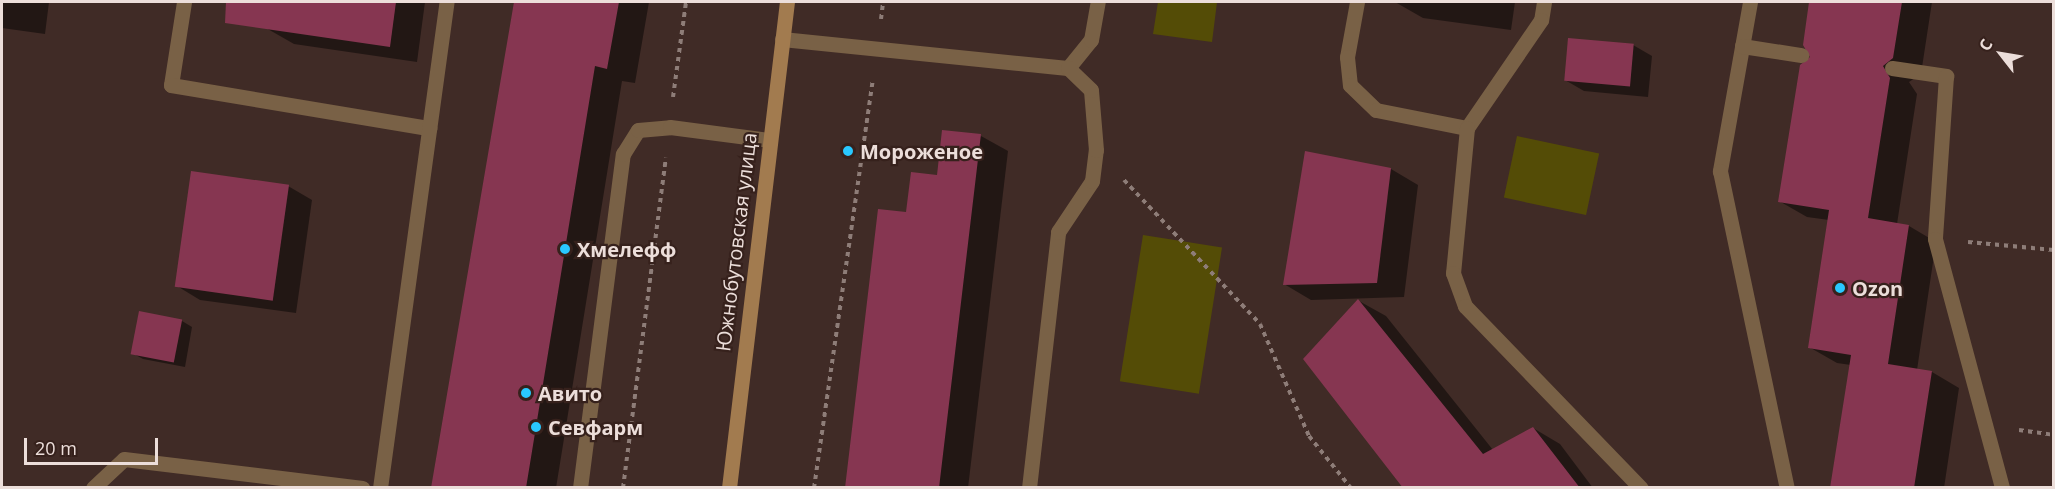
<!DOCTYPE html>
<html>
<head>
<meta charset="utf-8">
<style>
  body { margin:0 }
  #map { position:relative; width:2055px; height:489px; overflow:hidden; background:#402b26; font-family:"Open Sans",sans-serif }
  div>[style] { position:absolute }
  .green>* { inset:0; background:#544c06; transform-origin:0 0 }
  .shadow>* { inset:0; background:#0007 }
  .building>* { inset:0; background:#863651; transform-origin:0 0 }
  .path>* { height:4px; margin-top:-2px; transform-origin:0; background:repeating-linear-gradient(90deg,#8e7d78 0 4.5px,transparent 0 9px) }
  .lane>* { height:15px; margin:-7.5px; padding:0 7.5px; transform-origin:7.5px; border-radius:7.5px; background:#796146 }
  .secondary>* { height:15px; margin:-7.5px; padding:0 7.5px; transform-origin:7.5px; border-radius:7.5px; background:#a27b4f }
  .dots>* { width:16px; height:16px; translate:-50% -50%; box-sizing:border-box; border:3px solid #36211c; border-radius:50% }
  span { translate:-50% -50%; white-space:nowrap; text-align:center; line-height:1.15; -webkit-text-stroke:4.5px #36211c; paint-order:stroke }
  .poi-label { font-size:20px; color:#ecdeda; font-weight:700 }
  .left { translate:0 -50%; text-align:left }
  .street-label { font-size:20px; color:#ecdeda }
  .frame { position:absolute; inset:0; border:3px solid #ecdeda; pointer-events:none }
  .north { position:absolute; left:1971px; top:24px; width:60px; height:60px; -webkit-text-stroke:4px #36211c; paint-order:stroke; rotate:301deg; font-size:16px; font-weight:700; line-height:24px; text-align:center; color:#ecdeda }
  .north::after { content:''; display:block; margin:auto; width:21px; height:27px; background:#ecdeda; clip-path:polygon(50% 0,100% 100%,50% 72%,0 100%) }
  .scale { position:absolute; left:24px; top:438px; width:134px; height:27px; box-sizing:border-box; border:3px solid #ecdeda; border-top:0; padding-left:8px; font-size:18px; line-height:21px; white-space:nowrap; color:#ecdeda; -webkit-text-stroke:4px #36211c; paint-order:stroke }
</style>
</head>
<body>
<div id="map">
  <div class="green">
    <i style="clip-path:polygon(1158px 2px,1217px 2px,1212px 42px,1153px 34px)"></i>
    <i style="left:1517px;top:136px;width:84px;height:63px;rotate:12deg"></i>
    <i style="left:1143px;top:235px;width:80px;height:148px;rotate:9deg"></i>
  </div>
  <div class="shadow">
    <i style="clip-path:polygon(2px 2px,49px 2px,45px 34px,2px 28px)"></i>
    <i style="clip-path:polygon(270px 2px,425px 2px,417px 62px,294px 44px,266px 28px)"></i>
    <i style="clip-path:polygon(515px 2px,649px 2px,635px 83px,622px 81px,556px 488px,433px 488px)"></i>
    <i style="clip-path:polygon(1395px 2px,1515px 2px,1511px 30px,1423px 18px)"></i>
    <i style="clip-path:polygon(1811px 2px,1932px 2px,1921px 74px,1909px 82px,1917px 94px,1897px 224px,1909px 226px,1936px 242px,1917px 370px,1932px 372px,1959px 388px,1944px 488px,1832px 488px,1851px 365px,1837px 363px,1809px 347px,1829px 220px,1807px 217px,1779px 201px,1813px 57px,1804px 45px)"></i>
    <i style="clip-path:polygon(1633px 45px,1652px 56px,1648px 97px,1584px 91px,1565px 80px)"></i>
    <i style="clip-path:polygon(981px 136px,1008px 151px,968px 488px,846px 488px,907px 214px)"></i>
    <i style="clip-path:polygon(1391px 169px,1418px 185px,1404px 297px,1311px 300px,1284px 284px)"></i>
    <i style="clip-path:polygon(288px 186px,312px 200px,296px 313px,200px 300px,177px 286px)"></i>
    <i style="clip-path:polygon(1359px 301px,1386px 316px,1493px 450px,1533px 428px,1560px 444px,1593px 488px,1405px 488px)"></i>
    <i style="clip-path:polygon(140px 313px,182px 321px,192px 327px,185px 367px,143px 359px,132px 353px)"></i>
  </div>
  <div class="building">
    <i style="clip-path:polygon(226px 2px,396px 2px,390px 47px,225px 23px)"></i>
    <i style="clip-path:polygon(514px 2px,619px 2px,607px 69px,595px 66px,526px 488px,431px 488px)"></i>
    <i style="clip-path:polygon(1809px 2px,1902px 2px,1893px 58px,1883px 66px,1890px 78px,1868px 218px,1909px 225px,1888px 364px,1932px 371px,1914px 488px,1830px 488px,1851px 355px,1808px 348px,1829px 210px,1778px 202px,1800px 65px,1810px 57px,1803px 45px)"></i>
    <i style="left:1568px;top:38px;width:66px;height:43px;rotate:5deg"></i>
    <i style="clip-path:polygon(942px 130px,981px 134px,939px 488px,845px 488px,878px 209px,906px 212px,911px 172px,937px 175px)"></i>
    <i style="clip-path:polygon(1305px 151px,1391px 168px,1377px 283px,1283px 285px)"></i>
    <i style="left:191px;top:171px;width:99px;height:117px;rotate:8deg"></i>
    <i style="clip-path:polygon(1358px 299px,1483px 454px,1533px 427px,1580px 488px,1403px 488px,1303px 359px)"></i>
    <i style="left:139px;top:311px;width:44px;height:44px;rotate:11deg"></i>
  </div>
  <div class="path">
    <i style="left:881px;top:19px;width:17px;rotate:-83deg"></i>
    <i style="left:673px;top:97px;width:96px;rotate:-82.2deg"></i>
    <i style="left:1124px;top:180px;width:198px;rotate:46.6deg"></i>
    <i style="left:1260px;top:324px;width:122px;rotate:66.4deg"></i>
    <i style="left:1309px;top:436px;width:67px;rotate:51.1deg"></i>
    <i style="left:1968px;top:242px;width:86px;rotate:5.3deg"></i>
    <i style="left:2019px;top:430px;width:35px;rotate:8deg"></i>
    <i style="left:623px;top:488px;width:333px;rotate:-82.6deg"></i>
    <i style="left:814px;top:488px;width:412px;rotate:-81.8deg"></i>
  </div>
  <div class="lane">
    <i style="left:184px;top:2px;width:84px;rotate:98.9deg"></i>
    <i style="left:171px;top:85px;width:262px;rotate:9.5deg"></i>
    <i style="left:1357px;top:2px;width:56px;rotate:100.3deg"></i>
    <i style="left:1347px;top:57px;width:28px;rotate:84deg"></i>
    <i style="left:1350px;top:85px;width:36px;rotate:44deg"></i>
    <i style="left:1376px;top:110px;width:93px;rotate:11.2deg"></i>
    <i style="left:1544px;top:2px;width:18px;rotate:99deg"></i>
    <i style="left:1541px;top:20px;width:131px;rotate:124.4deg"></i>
    <i style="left:1467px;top:128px;width:146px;rotate:95.5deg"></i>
    <i style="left:1453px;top:273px;width:35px;rotate:70deg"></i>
    <i style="left:1465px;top:306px;width:253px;rotate:46deg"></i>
    <i style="left:1750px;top:2px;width:172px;rotate:100.1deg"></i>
    <i style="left:1720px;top:171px;width:324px;rotate:78.1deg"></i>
    <i style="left:782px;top:39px;width:287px;rotate:5.8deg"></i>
    <i style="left:1068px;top:68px;width:36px;rotate:-51deg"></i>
    <i style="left:1091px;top:40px;width:39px;rotate:-80deg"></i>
    <i style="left:1742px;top:46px;width:60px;rotate:8.7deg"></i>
    <i style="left:1892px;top:68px;width:55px;rotate:8.4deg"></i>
    <i style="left:1946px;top:76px;width:163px;rotate:93.9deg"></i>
    <i style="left:1935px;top:239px;width:258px;rotate:74.9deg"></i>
    <i style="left:93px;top:488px;width:42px;rotate:-43.1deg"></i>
    <i style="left:124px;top:459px;width:240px;rotate:6.9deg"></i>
    <i style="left:380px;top:488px;width:491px;rotate:-82.2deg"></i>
    <i style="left:580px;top:488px;width:337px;rotate:-82.7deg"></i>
    <i style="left:623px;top:154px;width:28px;rotate:-58deg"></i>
    <i style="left:638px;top:130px;width:32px;rotate:-5deg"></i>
    <i style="left:670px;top:127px;width:100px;rotate:7.5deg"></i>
    <i style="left:1029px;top:488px;width:258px;rotate:-83.5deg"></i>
    <i style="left:1058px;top:232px;width:61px;rotate:-56.3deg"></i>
    <i style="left:1092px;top:181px;width:31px;rotate:-83deg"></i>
    <i style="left:1096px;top:150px;width:60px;rotate:-94.8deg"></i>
    <i style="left:1091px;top:90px;width:32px;rotate:-136deg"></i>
  </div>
  <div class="secondary">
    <i style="left:729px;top:488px;width:489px;rotate:-83.2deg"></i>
  </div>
  <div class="dots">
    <i style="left:848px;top:151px;background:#29c8ff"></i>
    <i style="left:565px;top:249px;background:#29c8ff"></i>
    <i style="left:1840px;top:288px;background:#29c8ff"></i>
    <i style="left:526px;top:393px;background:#29c8ff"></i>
    <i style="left:536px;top:427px;background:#29c8ff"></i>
  </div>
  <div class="poi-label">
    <span class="left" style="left:860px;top:151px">Мороженое</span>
    <span class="left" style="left:577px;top:249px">Хмелефф</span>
    <span class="left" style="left:1852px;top:288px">Ozon</span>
    <span class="left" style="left:538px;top:393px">Авито</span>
    <span class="left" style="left:548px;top:427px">Севфарм</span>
  </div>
  <div class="street-label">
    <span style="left:736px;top:242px;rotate:-83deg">Южнобутовская улица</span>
  </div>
  <div class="frame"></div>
  <div class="north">С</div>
  <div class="scale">20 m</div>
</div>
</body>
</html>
